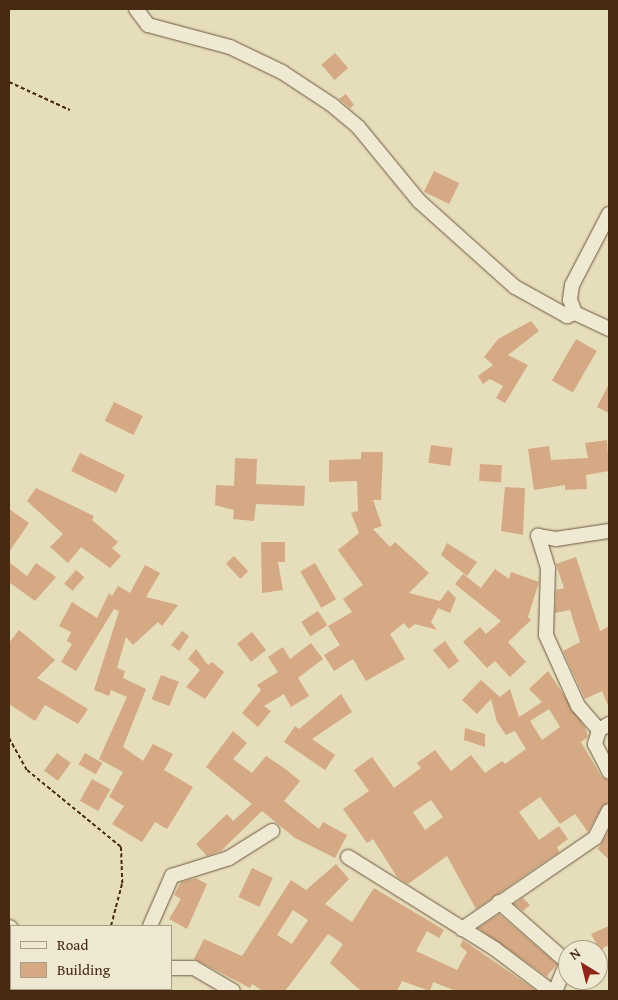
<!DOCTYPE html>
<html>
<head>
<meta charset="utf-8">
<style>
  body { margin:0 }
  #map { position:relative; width:618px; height:1000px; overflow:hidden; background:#e6ddbb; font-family:"Gentium Book Plus",serif }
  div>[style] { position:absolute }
  .building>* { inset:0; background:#d4a984; transform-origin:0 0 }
  .path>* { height:2px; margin-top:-1px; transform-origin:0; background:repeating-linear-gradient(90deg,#462a11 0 4px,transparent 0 6.5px) }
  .roads { filter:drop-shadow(0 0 1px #6e573c) drop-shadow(0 0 1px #6e573c) }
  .minor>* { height:14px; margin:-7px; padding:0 7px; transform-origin:7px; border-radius:7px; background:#efe9d3 }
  span { translate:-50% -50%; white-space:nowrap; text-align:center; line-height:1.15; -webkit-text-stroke:5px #efe9d3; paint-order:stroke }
  .frame { position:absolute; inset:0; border:10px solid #462a11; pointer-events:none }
  .legend { position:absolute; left:10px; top:925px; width:162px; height:65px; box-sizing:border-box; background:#efe9d3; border:1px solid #ab9d85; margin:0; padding:6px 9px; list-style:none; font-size:15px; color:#462a11 }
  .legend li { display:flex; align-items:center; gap:10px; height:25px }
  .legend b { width:25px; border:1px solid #ab9d85 }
  .north { position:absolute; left:558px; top:940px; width:50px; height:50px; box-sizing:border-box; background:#efe9d3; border:1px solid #ab9d85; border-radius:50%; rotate:324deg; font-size:14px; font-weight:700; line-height:20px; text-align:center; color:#462a11 }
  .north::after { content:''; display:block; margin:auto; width:18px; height:22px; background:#8f2418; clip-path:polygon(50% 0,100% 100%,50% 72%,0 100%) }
</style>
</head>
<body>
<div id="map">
  <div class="building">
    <i style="left:335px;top:53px;width:20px;height:18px;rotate:49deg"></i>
    <i style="clip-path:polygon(346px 94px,354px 105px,350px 108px,339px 99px)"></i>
    <i style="left:434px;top:171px;width:28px;height:23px;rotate:26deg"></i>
    <i style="clip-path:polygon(531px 321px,539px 331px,508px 355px,528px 365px,505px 403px,496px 398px,503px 386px,490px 379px,483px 384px,478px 376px,493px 365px,484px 357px,498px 339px)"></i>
    <i style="left:576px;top:339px;width:24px;height:48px;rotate:30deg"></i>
    <i style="clip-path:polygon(609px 384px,609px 413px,597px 407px)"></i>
    <i style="left:114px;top:402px;width:32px;height:21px;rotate:26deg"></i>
    <i style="clip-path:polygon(607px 440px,609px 471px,586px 475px,587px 489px,565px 490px,565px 485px,534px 490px,528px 449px,549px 446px,551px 460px,588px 458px,585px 443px)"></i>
    <i style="left:431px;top:445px;width:22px;height:18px;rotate:8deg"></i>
    <i style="clip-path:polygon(361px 452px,383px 452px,381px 500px,373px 500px,382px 526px,373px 529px,390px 547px,395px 542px,429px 573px,409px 593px,440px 601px,448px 590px,456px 598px,450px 613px,438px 608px,431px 622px,437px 630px,415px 624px,409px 629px,404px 623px,390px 634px,405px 659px,366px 681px,353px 659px,334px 671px,324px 655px,340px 645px,328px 626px,352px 612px,343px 599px,363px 585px,338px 550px,359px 533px,351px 513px,358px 511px,357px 481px,329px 482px,329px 460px,361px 459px)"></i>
    <i style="left:80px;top:453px;width:50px;height:20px;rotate:26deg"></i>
    <i style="clip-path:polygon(235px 458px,257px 459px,256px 484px,305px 486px,304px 506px,256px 504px,254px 521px,233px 519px,234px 510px,215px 505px,216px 485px,234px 486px)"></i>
    <i style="left:480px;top:464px;width:22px;height:17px;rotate:3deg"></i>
    <i style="clip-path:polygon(505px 487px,525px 488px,523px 535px,501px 531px)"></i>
    <i style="clip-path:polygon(36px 488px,94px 516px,92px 520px,118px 542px,112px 548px,121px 556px,110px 568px,81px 547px,68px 563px,50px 547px,63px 534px,27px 501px)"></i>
    <i style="clip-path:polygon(9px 509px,29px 523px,9px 552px)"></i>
    <i style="clip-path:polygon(261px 542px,285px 542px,285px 562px,278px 562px,283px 590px,262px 593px)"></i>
    <i style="clip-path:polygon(447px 543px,477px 562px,467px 576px,441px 555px)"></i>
    <i style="left:234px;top:556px;width:21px;height:11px;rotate:47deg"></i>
    <i style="clip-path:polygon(576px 557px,600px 631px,609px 626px,609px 708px,602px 691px,585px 699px,563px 651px,580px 642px,570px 610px,555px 613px,556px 590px,564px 588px,556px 564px)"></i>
    <i style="clip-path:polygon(9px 562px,27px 576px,36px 563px,56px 577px,35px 601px,9px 582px)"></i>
    <i style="left:315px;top:563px;width:42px;height:17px;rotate:60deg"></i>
    <i style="clip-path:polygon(145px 565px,160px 573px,146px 597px,178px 605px,162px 626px,158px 622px,133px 645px,126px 637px,117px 668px,125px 671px,123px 678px,146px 689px,123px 747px,143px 761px,153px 744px,173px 754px,164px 770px,193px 787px,167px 829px,155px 822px,142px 842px,112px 824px,124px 806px,109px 797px,123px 772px,99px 759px,127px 697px,111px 690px,109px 696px,94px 690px,119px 611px,114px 609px,76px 671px,61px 662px,72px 644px,67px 641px,71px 632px,59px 626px,72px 602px,97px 618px,109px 593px,112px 596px,118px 586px,130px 593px)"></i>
    <i style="clip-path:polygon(495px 569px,509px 579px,511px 572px,539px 582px,528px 617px,531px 620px,508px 642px,526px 662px,510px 677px,495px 661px,487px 668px,463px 642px,480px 627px,486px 634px,501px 621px,455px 584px,463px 574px,481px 588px)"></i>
    <i style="left:76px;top:570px;width:11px;height:18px;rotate:41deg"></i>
    <i style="left:318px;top:611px;width:17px;height:20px;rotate:57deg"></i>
    <i style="clip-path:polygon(19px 630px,55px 660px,37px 678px,88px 709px,78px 724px,45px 705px,35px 721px,9px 704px,9px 643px)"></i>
    <i style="clip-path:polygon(182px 631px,189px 636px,179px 651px,171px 645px)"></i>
    <i style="left:252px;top:632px;width:23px;height:19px;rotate:52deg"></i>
    <i style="clip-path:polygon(445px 641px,459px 661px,449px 669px,433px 650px)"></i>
    <i style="clip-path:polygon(311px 643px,323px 659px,298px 678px,309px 696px,291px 707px,284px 694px,264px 706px,271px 711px,258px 727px,242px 713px,261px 690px,257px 685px,278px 672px,268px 657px,283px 647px,290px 659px)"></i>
    <i style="clip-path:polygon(196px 649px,208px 665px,212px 662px,224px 672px,205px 699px,186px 687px,200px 670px,188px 659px)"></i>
    <i style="clip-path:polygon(evenodd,548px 671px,585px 727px,588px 737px,581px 742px,601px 776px,609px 781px,609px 802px,602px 807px,588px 832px,575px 814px,560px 824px,540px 797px,519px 812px,539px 840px,559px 826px,568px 839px,557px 847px,559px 852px,476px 909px,447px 856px,408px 884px,397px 877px,373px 839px,367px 843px,343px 809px,369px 791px,354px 770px,372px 757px,394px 788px,421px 768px,417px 763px,435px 750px,451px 771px,471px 755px,485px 773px,502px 761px,505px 764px,526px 749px,515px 731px,506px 735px,497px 722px,491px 699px,477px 714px,462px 700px,481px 680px,500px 697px,510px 689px,519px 717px,542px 702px,529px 689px,548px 671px,549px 709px,560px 727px,542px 740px,530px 721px,549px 709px,548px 671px,431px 800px,443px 817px,425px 830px,413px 812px,431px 800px)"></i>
    <i style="left:161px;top:675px;width:19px;height:26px;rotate:21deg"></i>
    <i style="clip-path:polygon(341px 694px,352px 712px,312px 739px,335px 755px,325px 770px,284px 742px,295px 726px,299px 729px)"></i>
    <i style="clip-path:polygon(465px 728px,485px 734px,485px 747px,464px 740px)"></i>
    <i style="clip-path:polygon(233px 731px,247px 743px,233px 759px,252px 773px,266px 756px,284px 768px,300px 781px,284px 801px,319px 829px,323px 822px,347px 835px,335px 858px,295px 838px,262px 811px,221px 851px,207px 856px,196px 844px,227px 814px,233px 821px,252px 804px,206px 767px)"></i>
    <i style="left:57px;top:753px;width:17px;height:22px;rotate:36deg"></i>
    <i style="left:85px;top:753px;width:20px;height:13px;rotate:30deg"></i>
    <i style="left:92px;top:779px;width:21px;height:25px;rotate:29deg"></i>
    <i style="clip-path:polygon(609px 830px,609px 860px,598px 849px)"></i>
    <i style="clip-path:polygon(evenodd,336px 864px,349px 879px,325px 904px,352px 922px,374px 888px,444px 930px,439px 938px,427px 931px,416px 951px,457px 970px,467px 952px,460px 946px,463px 940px,537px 991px,456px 991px,433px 982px,430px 991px,402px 981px,397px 991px,361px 991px,330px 963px,343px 944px,328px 934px,285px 991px,263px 991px,252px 984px,250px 988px,194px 959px,204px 939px,242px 956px,291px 880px,306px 890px,336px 864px,293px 910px,308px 920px,292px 944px,277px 935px,293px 910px)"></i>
    <i style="left:252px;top:868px;width:23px;height:32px;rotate:25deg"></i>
    <i style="clip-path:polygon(196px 878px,207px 884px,187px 929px,169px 919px,181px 899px,174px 895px,181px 882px)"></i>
    <i style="clip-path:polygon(523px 898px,530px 905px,523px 911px,514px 904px)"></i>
    <i style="clip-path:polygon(499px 914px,557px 964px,547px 976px,550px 979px,478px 928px)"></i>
    <i style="clip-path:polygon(609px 926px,609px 945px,600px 950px,591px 934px)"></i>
  </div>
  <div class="path">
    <i style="left:9px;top:82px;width:67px;rotate:24.7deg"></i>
    <i style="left:9px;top:738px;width:37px;rotate:61deg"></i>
    <i style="left:27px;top:770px;width:122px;rotate:39.3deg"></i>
    <i style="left:121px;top:847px;width:37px;rotate:88deg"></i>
    <i style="left:122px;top:884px;width:43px;rotate:104.7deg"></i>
  </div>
  <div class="roads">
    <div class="minor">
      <i style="left:136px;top:9px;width:20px;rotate:53deg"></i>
      <i style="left:148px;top:25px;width:85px;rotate:15deg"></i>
      <i style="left:230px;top:47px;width:58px;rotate:25.7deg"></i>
      <i style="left:282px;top:72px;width:60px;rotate:33.4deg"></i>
      <i style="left:332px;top:105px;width:35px;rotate:40deg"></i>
      <i style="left:359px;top:128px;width:94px;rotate:50.6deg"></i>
      <i style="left:419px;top:201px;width:129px;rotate:41.9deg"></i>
      <i style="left:515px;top:287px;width:60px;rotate:29.1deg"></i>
      <i style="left:567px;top:316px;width:9px;rotate:-21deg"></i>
      <i style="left:609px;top:214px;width:80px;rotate:117.5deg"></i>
      <i style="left:572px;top:285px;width:15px;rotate:98deg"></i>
      <i style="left:570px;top:300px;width:14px;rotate:69deg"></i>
      <i style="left:575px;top:313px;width:38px;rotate:25deg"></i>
      <i style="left:609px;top:724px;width:12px;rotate:149deg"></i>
      <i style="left:599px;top:730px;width:15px;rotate:106deg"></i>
      <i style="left:595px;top:744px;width:31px;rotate:63deg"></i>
      <i style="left:599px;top:730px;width:32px;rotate:-131deg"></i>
      <i style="left:578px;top:706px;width:78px;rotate:-114.3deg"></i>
      <i style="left:546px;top:635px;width:67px;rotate:-88.3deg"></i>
      <i style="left:548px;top:568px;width:34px;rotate:-107deg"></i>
      <i style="left:538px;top:536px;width:18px;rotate:9deg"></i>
      <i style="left:556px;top:539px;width:54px;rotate:-8.6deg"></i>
      <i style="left:348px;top:857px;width:173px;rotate:32deg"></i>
      <i style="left:495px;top:949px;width:70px;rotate:36.9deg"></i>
      <i style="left:499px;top:902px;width:91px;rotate:41.4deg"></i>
      <i style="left:567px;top:962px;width:31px;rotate:112deg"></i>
      <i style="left:150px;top:926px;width:55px;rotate:-66.3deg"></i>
      <i style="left:172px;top:876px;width:60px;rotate:-17.5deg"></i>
      <i style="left:229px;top:858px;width:51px;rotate:-32.1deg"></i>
      <i style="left:9px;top:927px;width:2px;rotate:27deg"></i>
      <i style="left:462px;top:929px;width:161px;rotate:-34.4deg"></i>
      <i style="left:595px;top:838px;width:30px;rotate:-63deg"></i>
      <i style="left:171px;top:968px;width:23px"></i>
      <i style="left:194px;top:968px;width:45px;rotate:30.5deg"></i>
    </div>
  </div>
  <div class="frame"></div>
  <ul class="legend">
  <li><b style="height:6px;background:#efe9d3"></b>Road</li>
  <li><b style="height:14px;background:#d4a984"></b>Building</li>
  </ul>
  <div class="north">N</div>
</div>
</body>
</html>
